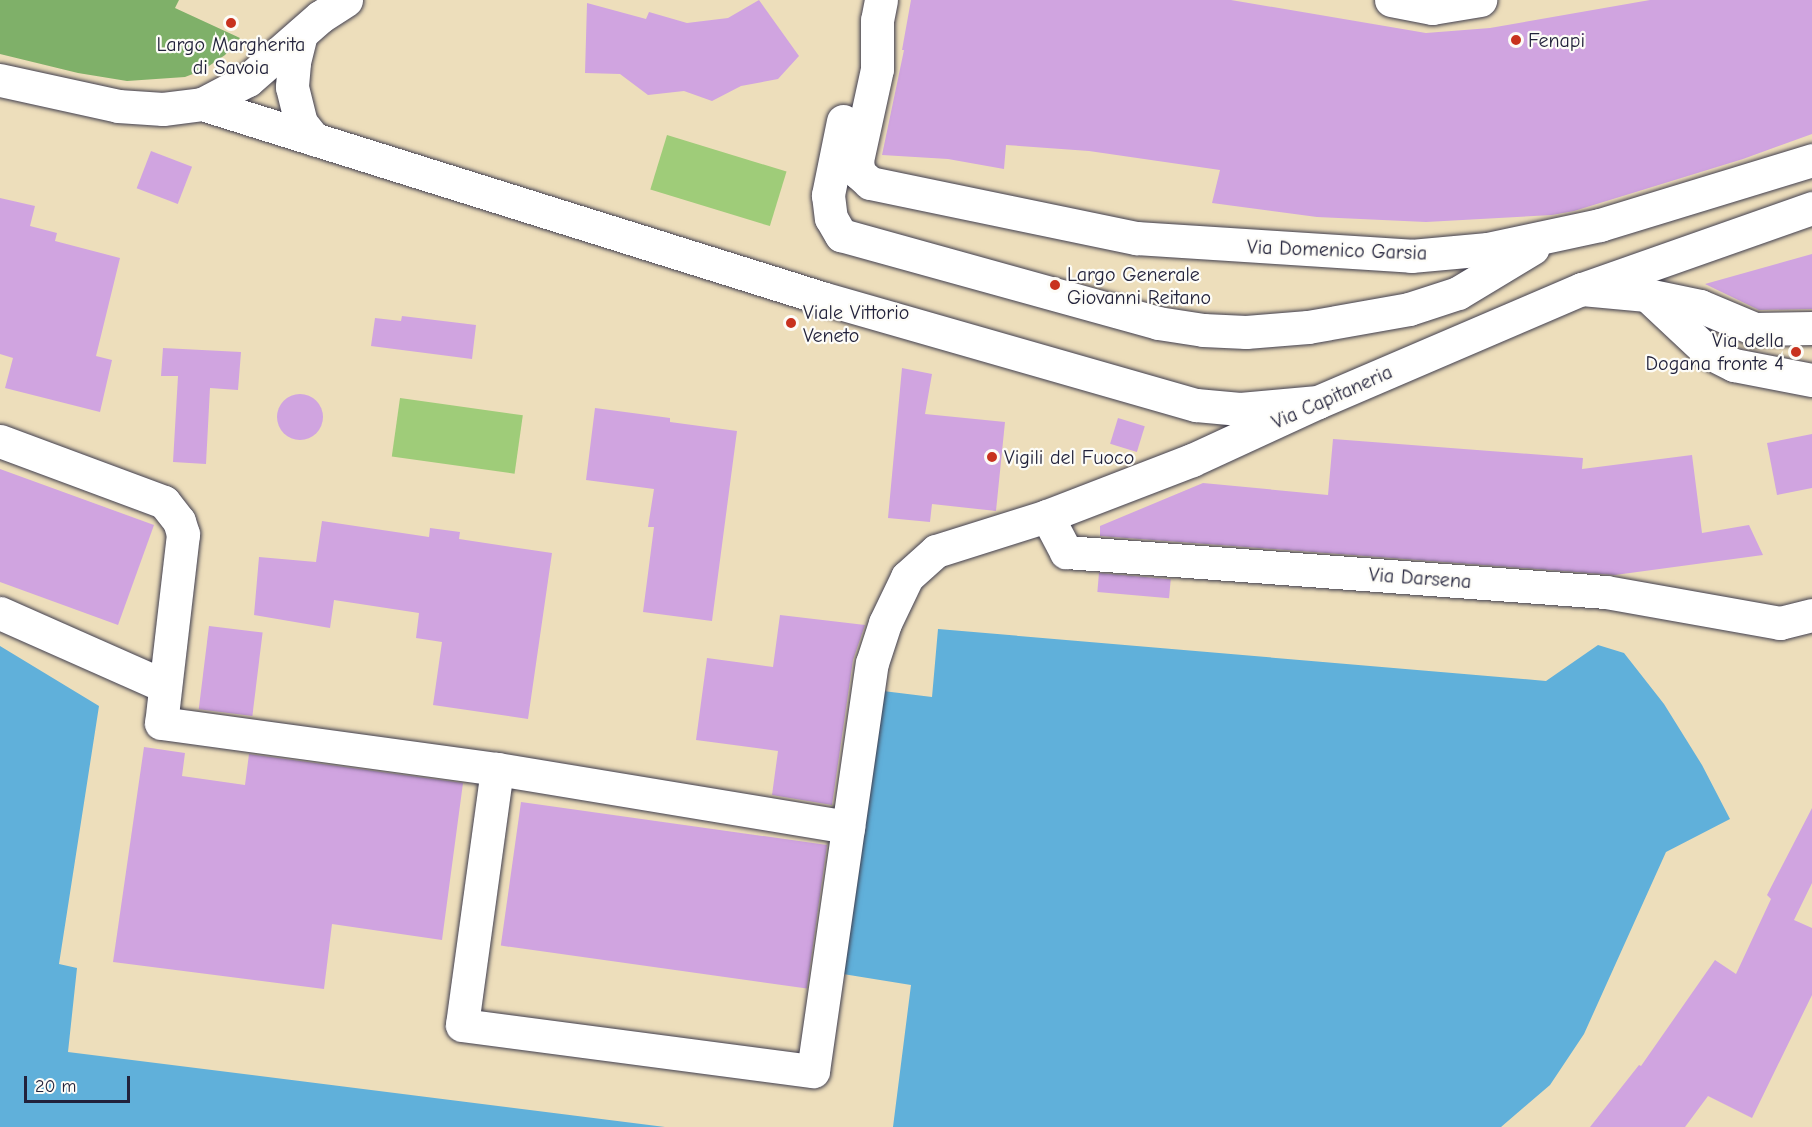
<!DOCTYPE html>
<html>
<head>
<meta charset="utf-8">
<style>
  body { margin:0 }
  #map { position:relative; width:1812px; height:1127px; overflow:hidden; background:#eddebb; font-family:"Comic Neue",sans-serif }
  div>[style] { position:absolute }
  .green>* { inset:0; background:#9fcc79; transform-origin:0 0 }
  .forest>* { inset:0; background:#7fb069 }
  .water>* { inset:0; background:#60b0da }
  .building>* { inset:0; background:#d0a4e0; transform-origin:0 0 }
  .round { border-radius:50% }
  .roads { filter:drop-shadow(0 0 2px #403e4e) drop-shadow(0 0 2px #403e4e) }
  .minor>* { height:33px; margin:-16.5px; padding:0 16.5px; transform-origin:16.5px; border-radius:16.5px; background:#fff }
  .major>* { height:33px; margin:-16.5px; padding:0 16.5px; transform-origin:16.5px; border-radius:16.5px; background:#fff }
  .dots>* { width:16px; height:16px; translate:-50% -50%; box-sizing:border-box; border:3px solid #fdfcf7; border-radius:50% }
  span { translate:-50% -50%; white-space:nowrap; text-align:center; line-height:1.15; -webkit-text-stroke:4.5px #fdfcf7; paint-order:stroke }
  .poi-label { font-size:20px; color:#22223b }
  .left { translate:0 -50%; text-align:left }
  .right { translate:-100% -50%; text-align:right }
  .street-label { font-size:20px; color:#22223b }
  .scale { position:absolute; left:24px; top:1076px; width:106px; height:27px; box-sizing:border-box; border:3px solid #22223b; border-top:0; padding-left:8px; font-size:18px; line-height:21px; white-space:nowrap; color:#22223b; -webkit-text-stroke:4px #fdfcf7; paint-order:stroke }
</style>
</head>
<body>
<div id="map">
  <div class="green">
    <i style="left:667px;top:135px;width:125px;height:57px;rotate:17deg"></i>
    <i style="left:400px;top:398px;width:124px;height:59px;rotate:8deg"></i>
  </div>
  <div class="forest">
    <i style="clip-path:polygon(0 0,179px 0,175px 8px,240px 38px,225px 55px,203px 70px,185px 77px,127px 81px,78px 73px,0 54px)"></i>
  </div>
  <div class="water">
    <i style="clip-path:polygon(938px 629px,1546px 681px,1598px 645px,1624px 653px,1664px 704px,1702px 765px,1730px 819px,1666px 852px,1584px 1034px,1550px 1085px,1501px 1127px,893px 1127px,911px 985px,843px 974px,883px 691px,932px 697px)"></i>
    <i style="clip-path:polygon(0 646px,99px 706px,59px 964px,77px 968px,68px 1052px,665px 1127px,0 1127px)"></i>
  </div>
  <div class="building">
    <i style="clip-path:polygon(759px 0,799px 56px,778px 79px,741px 86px,712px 101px,684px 91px,648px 95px,620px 74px,585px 73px,587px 3px,646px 19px,649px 12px,687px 23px,728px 18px)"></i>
    <i style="clip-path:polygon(911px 0,1231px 0,1426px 33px,1490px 28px,1650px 0,1812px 0,1812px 134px,1743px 159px,1574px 211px,1552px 215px,1426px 222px,1317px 217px,1212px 203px,1220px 170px,1089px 151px,1006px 145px,1004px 169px,948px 159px,882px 155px,904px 50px,902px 50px)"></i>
    <i style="left:151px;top:151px;width:44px;height:40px;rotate:21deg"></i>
    <i style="clip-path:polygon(0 198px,35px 206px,30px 226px,57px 233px,55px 241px,120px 258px,96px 356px,112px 360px,100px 412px,5px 388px,13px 358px,0 354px)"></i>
    <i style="clip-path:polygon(1812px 254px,1812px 309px,1759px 310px,1705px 284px)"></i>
    <i style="clip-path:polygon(402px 316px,476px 325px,472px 359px,371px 346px,375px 318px,401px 321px)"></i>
    <i style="clip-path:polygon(163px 348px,241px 352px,238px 390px,210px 388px,206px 464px,173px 462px,178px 376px,161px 376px)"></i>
    <i style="clip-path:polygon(902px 368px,932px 374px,925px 414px,1005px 422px,996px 511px,932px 504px,930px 522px,888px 518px)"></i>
    <i class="round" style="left:277px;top:394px;width:46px;height:46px"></i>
    <i style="clip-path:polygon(595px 408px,670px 418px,670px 422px,737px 431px,712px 621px,643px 612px,654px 527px,648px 527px,654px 489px,586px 480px)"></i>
    <i style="left:1118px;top:418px;width:28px;height:27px;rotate:17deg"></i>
    <i style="clip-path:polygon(1812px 434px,1812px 488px,1777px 495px,1767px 443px)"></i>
    <i style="clip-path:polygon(1333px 439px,1583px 458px,1582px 469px,1692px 455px,1702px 533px,1749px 525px,1763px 555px,1615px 575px,1100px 536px,1100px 526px,1203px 483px,1328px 495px)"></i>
    <i style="clip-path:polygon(0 469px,154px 525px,118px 625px,0 582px)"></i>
    <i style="clip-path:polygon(322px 521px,429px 537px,430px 528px,460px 532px,459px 539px,552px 553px,528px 719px,433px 705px,442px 642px,416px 638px,419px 613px,334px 600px,330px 628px,254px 615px,259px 557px,316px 562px)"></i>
    <i style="left:1099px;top:573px;width:72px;height:19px;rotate:5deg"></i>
    <i style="clip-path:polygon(780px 615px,865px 625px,853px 660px,832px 805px,772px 795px,778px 751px,696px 740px,707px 658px,773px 667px)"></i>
    <i style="left:209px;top:626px;width:54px;height:84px;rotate:7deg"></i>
    <i style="clip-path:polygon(144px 747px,185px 753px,182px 776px,245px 785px,249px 754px,463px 783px,442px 940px,332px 924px,324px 989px,113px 962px)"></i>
    <i style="left:521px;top:802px;width:309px;height:145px;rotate:8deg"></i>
    <i style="clip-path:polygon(1812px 808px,1812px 883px,1794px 920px,1812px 928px,1812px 995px,1752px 1118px,1708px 1096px,1685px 1127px,1590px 1127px,1639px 1065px,1641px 1066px,1715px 960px,1736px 974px,1771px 899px,1767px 895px)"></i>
  </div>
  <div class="roads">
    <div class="minor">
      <i style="left:881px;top:0;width:20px;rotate:101deg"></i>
      <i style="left:877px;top:20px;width:49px;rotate:90deg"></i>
      <i style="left:877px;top:69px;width:94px;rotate:102.3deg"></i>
      <i style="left:857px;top:161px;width:12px;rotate:81deg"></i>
      <i style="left:859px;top:173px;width:15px;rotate:42deg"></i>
      <i style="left:870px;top:183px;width:272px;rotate:11.7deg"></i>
      <i style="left:1136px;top:238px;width:276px;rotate:3.7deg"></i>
      <i style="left:1411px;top:256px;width:77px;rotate:-5.2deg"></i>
      <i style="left:1488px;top:249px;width:115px;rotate:-12.1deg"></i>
      <i style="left:1600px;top:225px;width:222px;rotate:-17deg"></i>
      <i style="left:843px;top:121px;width:76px;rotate:101.5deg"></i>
      <i style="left:828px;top:195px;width:23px;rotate:83deg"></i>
      <i style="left:831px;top:218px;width:20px;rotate:60deg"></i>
      <i style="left:841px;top:235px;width:329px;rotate:15.5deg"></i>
      <i style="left:1158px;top:323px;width:46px;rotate:8.8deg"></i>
      <i style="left:1203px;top:330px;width:43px;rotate:2.7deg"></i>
      <i style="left:1246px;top:332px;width:62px;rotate:-4.6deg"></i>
      <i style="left:1308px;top:327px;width:103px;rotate:-10.1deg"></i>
      <i style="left:1409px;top:309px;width:52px;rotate:-18.1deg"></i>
      <i style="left:1458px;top:293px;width:87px;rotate:-31deg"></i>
      <i style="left:1582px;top:289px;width:65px;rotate:5.3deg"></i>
      <i style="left:1647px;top:295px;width:54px;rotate:11.7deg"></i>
      <i style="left:1700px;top:306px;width:60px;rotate:22.7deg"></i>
      <i style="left:1755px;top:329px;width:57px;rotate:-1deg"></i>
      <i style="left:1647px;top:295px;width:83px;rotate:43.1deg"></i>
      <i style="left:1708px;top:352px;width:29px;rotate:27deg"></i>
      <i style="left:1734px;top:365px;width:79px;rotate:10.9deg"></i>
      <i style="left:0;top:441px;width:175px;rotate:20.4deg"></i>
      <i style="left:164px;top:502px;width:24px;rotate:52deg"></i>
      <i style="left:179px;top:521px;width:14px;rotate:73deg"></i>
      <i style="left:183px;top:534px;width:190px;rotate:96.6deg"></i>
      <i style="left:161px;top:723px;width:339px;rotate:7.8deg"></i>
      <i style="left:497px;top:769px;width:356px;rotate:9.4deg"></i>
      <i style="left:1047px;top:516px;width:41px;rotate:62.2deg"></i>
      <i style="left:1066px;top:552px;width:541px;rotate:4.24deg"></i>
      <i style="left:1606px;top:592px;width:177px;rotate:10.1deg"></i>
      <i style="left:1780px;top:623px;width:33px;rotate:-14deg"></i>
      <i style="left:0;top:613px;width:180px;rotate:23.9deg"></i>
      <i style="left:497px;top:769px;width:258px;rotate:97.8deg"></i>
      <i style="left:462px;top:1025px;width:354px;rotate:7.5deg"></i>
      <i style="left:813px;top:1071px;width:412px;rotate:-81.8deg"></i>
      <i style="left:872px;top:663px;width:42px;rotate:-72deg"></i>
      <i style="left:885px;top:623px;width:51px;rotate:-64.4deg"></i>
      <i style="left:907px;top:577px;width:39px;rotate:-42deg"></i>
      <i style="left:936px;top:551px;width:116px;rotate:-17.5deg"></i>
      <i style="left:1047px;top:516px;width:155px;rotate:-21.1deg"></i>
      <i style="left:1192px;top:460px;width:136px;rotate:-24.7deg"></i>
    </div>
    <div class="major">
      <i style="left:1391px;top:0;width:42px;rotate:11deg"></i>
      <i style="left:1432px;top:8px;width:49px;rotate:-9.5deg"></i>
      <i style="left:301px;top:34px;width:30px;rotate:104deg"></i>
      <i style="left:294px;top:63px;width:24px;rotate:95deg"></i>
      <i style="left:292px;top:87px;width:37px;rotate:76deg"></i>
      <i style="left:301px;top:123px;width:21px;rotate:51deg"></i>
      <i style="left:0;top:80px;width:121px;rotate:12.4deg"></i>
      <i style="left:118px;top:106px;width:45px;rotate:3.8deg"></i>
      <i style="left:163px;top:109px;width:39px;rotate:-7deg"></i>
      <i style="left:202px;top:104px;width:52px;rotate:-27.6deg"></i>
      <i style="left:248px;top:80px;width:96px;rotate:-41.2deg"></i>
      <i style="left:320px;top:17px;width:31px;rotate:-33deg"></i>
      <i style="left:202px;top:104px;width:650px;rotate:17.38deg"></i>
      <i style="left:822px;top:298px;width:389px;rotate:16deg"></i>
      <i style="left:1196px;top:405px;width:44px;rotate:5.2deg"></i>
      <i style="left:1240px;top:409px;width:78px;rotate:-5.1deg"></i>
      <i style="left:1318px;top:402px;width:287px;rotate:-23.2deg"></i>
      <i style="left:1582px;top:289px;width:244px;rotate:-19.4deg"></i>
    </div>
  </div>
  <div class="dots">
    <i style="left:231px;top:23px;background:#c8321e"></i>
    <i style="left:1516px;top:40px;background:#c8321e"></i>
    <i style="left:1055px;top:285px;background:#c8321e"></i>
    <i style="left:791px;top:323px;background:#c8321e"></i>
    <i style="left:1796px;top:352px;background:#c8321e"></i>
    <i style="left:992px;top:457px;background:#c8321e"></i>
  </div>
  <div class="poi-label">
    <span class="left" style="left:1528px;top:40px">Fenapi</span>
    <span style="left:231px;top:56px">Largo Margherita<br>di Savoia</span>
    <span class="left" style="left:1067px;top:286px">Largo Generale<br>Giovanni Reitano</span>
    <span class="left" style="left:803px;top:324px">Viale Vittorio<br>Veneto</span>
    <span class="right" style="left:1784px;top:352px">Via della<br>Dogana fronte 4</span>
    <span class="left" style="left:1004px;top:457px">Vigili del Fuoco</span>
  </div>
  <div class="street-label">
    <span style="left:1337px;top:250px;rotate:2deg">Via Domenico Garsia</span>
    <span style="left:1332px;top:397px;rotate:-24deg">Via Capitaneria</span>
    <span style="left:1420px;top:578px;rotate:4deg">Via Darsena</span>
  </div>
  <div class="scale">20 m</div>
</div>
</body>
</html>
